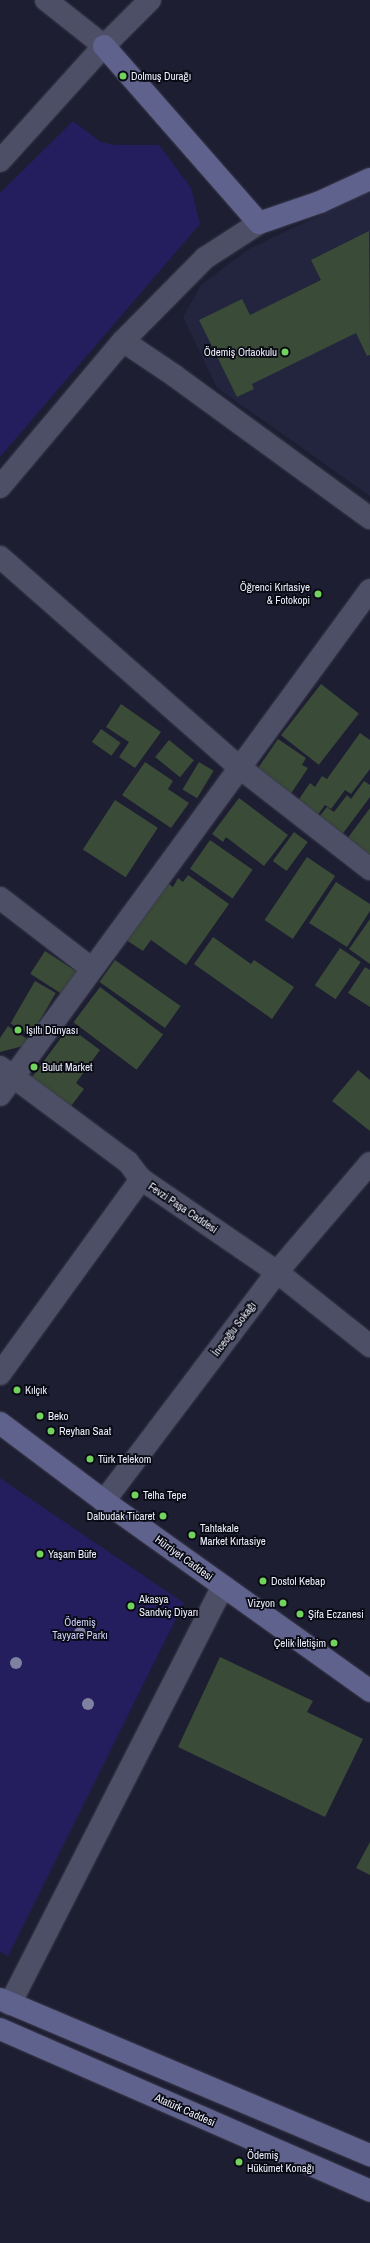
<!DOCTYPE html>
<html>
<head>
<meta charset="utf-8">
<style>
  body { margin:0 }
  #map { position:relative; width:370px; height:2243px; overflow:hidden; background:#1d1e32; font-family:"Archivo Narrow",sans-serif }
  div>[style] { position:absolute }
  .built>* { inset:0; background:#23243e }
  .green>* { inset:0; background:#241d5e }
  .building>* { inset:0; background:#3a4b37; transform-origin:0 0 }
  .roads { filter:drop-shadow(0 0 1px #3b3a4b) drop-shadow(0 0 1px #3b3a4b) }
  .street>* { height:22px; margin:-11px; padding:0 11px; transform-origin:11px; border-radius:11px; background:#4d4f66 }
  .secondary>* { height:22px; margin:-11px; padding:0 11px; transform-origin:11px; border-radius:11px; background:#60628e }
  .trees>* { width:12px; height:12px; margin:-6px; border-radius:50%; background:#7f81a1 }
  .dots>* { width:11px; height:11px; translate:-50% -50%; box-sizing:border-box; border:2px solid #080912; border-radius:50% }
  span { translate:-50% -50%; white-space:nowrap; text-align:center; line-height:1.15; -webkit-text-stroke:3.5px #080912; paint-order:stroke }
  .poi-label { font-size:11px; color:#eef0fe }
  .left { translate:0 -50%; text-align:left }
  .right { translate:-100% -50%; text-align:right }
  .street-label { font-size:11px; color:#eef0fe }
  .park-label { font-size:11px; color:#cfd2fc }
</style>
</head>
<body>
<div id="map">
  <div class="built">
    <i style="clip-path:polygon(370px 191px,370px 496px,217px 388px,183px 317px,201px 285px,249px 249px)"></i>
  </div>
  <div class="green">
    <i style="clip-path:polygon(73px 121px,101px 142px,115px 145px,159px 145px,191px 188px,200px 224px,0 457px,0 193px)"></i>
    <i style="clip-path:polygon(0 1478px,184px 1603px,8px 1956px,0 1952px)"></i>
  </div>
  <div class="building">
    <i style="clip-path:polygon(369px 231px,370px 355px,367px 356px,356px 333px,252px 384px,254px 389px,237px 397px,199px 320px,242px 299px,250px 315px,321px 280px,311px 260px)"></i>
    <i style="left:321px;top:684px;width:48px;height:65px;rotate:38deg"></i>
    <i style="clip-path:polygon(121px 704px,161px 732px,135px 768px,119px 757px,129px 742px,106px 727px)"></i>
    <i style="left:101px;top:729px;width:24px;height:16px;rotate:35deg"></i>
    <i style="clip-path:polygon(360px 733px,370px 740px,370px 769px,351px 794px,345px 790px,331px 809px,325px 805px,317px 816px,297px 802px,310px 783px,315px 787px,322px 776px,327px 779px)"></i>
    <i style="clip-path:polygon(278px 739px,306px 758px,302px 765px,308px 768px,290px 795px,256px 771px)"></i>
    <i style="left:169px;top:740px;width:32px;height:22px;rotate:39deg"></i>
    <i style="clip-path:polygon(145px 762px,173px 781px,168px 789px,189px 803px,171px 828px,122px 795px)"></i>
    <i style="left:199px;top:762px;width:17px;height:32px;rotate:31deg"></i>
    <i style="clip-path:polygon(364px 781px,370px 785px,370px 797px,341px 836px,318px 818px,327px 807px,334px 812px,347px 795px,351px 799px)"></i>
    <i style="clip-path:polygon(239px 798px,288px 835px,264px 866px,226px 837px,223px 842px,212px 834px)"></i>
    <i style="left:115px;top:800px;width:51px;height:59px;rotate:33deg"></i>
    <i style="clip-path:polygon(370px 808px,370px 856px,347px 839px)"></i>
    <i style="left:294px;top:832px;width:17px;height:36px;rotate:36deg"></i>
    <i style="left:210px;top:840px;width:52px;height:35px;rotate:35deg"></i>
    <i style="left:307px;top:857px;width:34px;height:76px;rotate:34deg"></i>
    <i style="clip-path:polygon(188px 875px,229px 904px,186px 965px,151px 940px,143px 951px,126px 940px,166px 882px,173px 887px,178px 878px,183px 882px)"></i>
    <i style="clip-path:polygon(336px 882px,370px 904px,370px 911px,347px 947px,309px 923px)"></i>
    <i style="clip-path:polygon(370px 919px,370px 964px,349px 949px)"></i>
    <i style="clip-path:polygon(213px 937px,251px 964px,254px 960px,294px 987px,272px 1019px,194px 964px)"></i>
    <i style="left:340px;top:948px;width:25px;height:45px;rotate:34deg"></i>
    <i style="left:45px;top:951px;width:38px;height:27px;rotate:33deg"></i>
    <i style="left:115px;top:960px;width:80px;height:27px;rotate:35deg"></i>
    <i style="clip-path:polygon(365px 967px,370px 970px,370px 1007px,348px 993px)"></i>
    <i style="left:35px;top:981px;width:24px;height:49px;rotate:30deg"></i>
    <i style="left:100px;top:987px;width:79px;height:44px;rotate:37deg"></i>
    <i style="clip-path:polygon(8px 1026px,27px 1039px,23px 1046px,0 1052px,0 1038px)"></i>
    <i style="clip-path:polygon(69px 1027px,100px 1050px,76px 1083px,84px 1089px,68px 1110px,29px 1081px)"></i>
    <i style="clip-path:polygon(358px 1070px,370px 1080px,370px 1131px,332px 1101px)"></i>
    <i style="clip-path:polygon(220px 1657px,313px 1701px,307px 1712px,363px 1739px,325px 1817px,178px 1747px)"></i>
    <i style="clip-path:polygon(370px 1842px,370px 1875px,356px 1868px)"></i>
  </div>
  <div class="roads">
    <div class="street">
      <i style="left:46px;top:0;width:74px;rotate:38.4deg"></i>
      <i style="left:0;top:161px;width:155px;rotate:-47.9deg"></i>
      <i style="left:104px;top:46px;width:65px;rotate:-45deg"></i>
      <i style="left:123px;top:341px;width:63px;rotate:33.9deg"></i>
      <i style="left:175px;top:376px;width:241px;rotate:36.1deg"></i>
      <i style="left:0;top:487px;width:191px;rotate:-49.9deg"></i>
      <i style="left:123px;top:341px;width:117px;rotate:-45.3deg"></i>
      <i style="left:205px;top:258px;width:64px;rotate:-32.9deg"></i>
      <i style="left:0;top:557px;width:318px;rotate:41.3deg"></i>
      <i style="left:239px;top:767px;width:166px;rotate:37.9deg"></i>
      <i style="left:0;top:898px;width:115px;rotate:37.6deg"></i>
      <i style="left:0;top:1067px;width:159px;rotate:36.6deg"></i>
      <i style="left:128px;top:1162px;width:21px;rotate:53deg"></i>
      <i style="left:141px;top:1179px;width:165px;rotate:34.4deg"></i>
      <i style="left:277px;top:1272px;width:119px;rotate:38.5deg"></i>
      <i style="left:0;top:1095px;width:626px;rotate:-53.77deg"></i>
      <i style="left:0;top:1374px;width:241px;rotate:-54.1deg"></i>
      <i style="left:104px;top:1501px;width:287px;rotate:-52.9deg"></i>
      <i style="left:277px;top:1272px;width:143px;rotate:-49.5deg"></i>
      <i style="left:10px;top:2004px;width:469px;rotate:-63deg"></i>
    </div>
    <div class="secondary">
      <i style="left:104px;top:46px;width:235px;rotate:48.8deg"></i>
      <i style="left:259px;top:223px;width:65px;rotate:-19deg"></i>
      <i style="left:320px;top:202px;width:55px;rotate:-24.7deg"></i>
      <i style="left:0;top:1423px;width:130px;rotate:36.9deg"></i>
      <i style="left:104px;top:1501px;width:327px;rotate:35.5deg"></i>
      <i style="left:0;top:1999px;width:402px;rotate:22.9deg"></i>
      <i style="left:0;top:2029px;width:404px;rotate:23.6deg"></i>
    </div>
  </div>
  <div class="trees">
    <i style="left:80px;top:1633px"></i>
    <i style="left:16px;top:1663px"></i>
    <i style="left:88px;top:1704px"></i>
  </div>
  <div class="dots">
    <i style="left:123px;top:76px;background:#71d25e"></i>
    <i style="left:285px;top:352px;background:#71d25e"></i>
    <i style="left:318px;top:594px;background:#71d25e"></i>
    <i style="left:18px;top:1030px;background:#71d25e"></i>
    <i style="left:34px;top:1067px;background:#71d25e"></i>
    <i style="left:17px;top:1390px;background:#71d25e"></i>
    <i style="left:40px;top:1416px;background:#71d25e"></i>
    <i style="left:51px;top:1431px;background:#71d25e"></i>
    <i style="left:90px;top:1459px;background:#71d25e"></i>
    <i style="left:135px;top:1495px;background:#71d25e"></i>
    <i style="left:163px;top:1516px;background:#71d25e"></i>
    <i style="left:192px;top:1535px;background:#71d25e"></i>
    <i style="left:40px;top:1554px;background:#71d25e"></i>
    <i style="left:263px;top:1581px;background:#71d25e"></i>
    <i style="left:283px;top:1603px;background:#71d25e"></i>
    <i style="left:131px;top:1606px;background:#71d25e"></i>
    <i style="left:300px;top:1614px;background:#71d25e"></i>
    <i style="left:334px;top:1643px;background:#71d25e"></i>
    <i style="left:239px;top:2162px;background:#71d25e"></i>
  </div>
  <div class="poi-label">
    <span class="left" style="left:131px;top:76px">Dolmuş Durağı</span>
    <span class="right" style="left:277px;top:352px">Ödemiş Ortaokulu</span>
    <span class="right" style="left:310px;top:594px">Öğrenci Kırtasiye<br>&amp; Fotokopi</span>
    <span class="left" style="left:26px;top:1030px">Işıltı Dünyası</span>
    <span class="left" style="left:42px;top:1067px">Bulut Market</span>
    <span class="left" style="left:25px;top:1390px">Kılçık</span>
    <span class="left" style="left:48px;top:1416px">Beko</span>
    <span class="left" style="left:59px;top:1431px">Reyhan Saat</span>
    <span class="left" style="left:98px;top:1459px">Türk Telekom</span>
    <span class="left" style="left:143px;top:1495px">Telha Tepe</span>
    <span class="right" style="left:155px;top:1516px">Dalbudak Ticaret</span>
    <span class="left" style="left:200px;top:1535px">Tahtakale<br>Market Kırtasiye</span>
    <span class="left" style="left:48px;top:1554px">Yaşam Büfe</span>
    <span class="left" style="left:271px;top:1581px">Dostol Kebap</span>
    <span class="left" style="left:139px;top:1606px">Akasya<br>Sandviç Diyarı</span>
    <span class="right" style="left:275px;top:1603px">Vizyon</span>
    <span class="left" style="left:308px;top:1614px">Şifa Eczanesi</span>
    <span class="right" style="left:326px;top:1643px">Çelik İletişim</span>
    <span class="left" style="left:247px;top:2162px">Ödemiş<br>Hükümet Konağı</span>
  </div>
  <div class="street-label">
    <span style="left:183px;top:1208px;rotate:34deg">Fevzi Paşa Caddesi</span>
    <span style="left:234px;top:1329px;rotate:-53deg">İnceoğlu Sokağı</span>
    <span style="left:184px;top:1558px;rotate:36deg">Hürriyet Caddesi</span>
    <span style="left:185px;top:2110px;rotate:24deg">Atatürk Caddesi</span>
  </div>
  <div class="park-label">
    <span style="left:80px;top:1629px">Ödemiş<br>Tayyare Parkı</span>
  </div>
</div>
</body>
</html>
